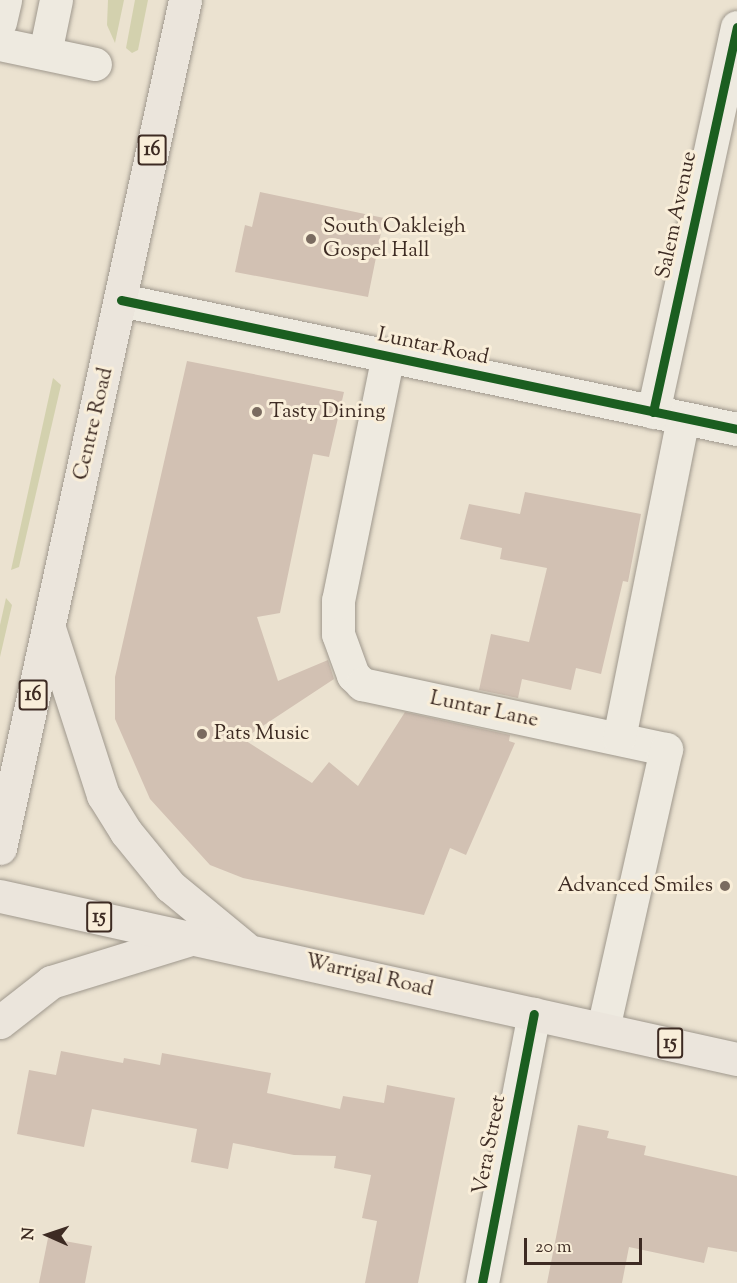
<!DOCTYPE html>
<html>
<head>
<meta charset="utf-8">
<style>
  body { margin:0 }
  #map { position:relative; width:737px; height:1283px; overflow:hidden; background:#ebe2d0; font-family:"Sorts Mill Goudy",serif }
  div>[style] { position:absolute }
  .green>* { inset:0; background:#d3d1ae }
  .building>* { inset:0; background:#d2c1b3 }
  .roads { filter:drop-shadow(0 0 2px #9f988d) drop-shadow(0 0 2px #9f988d) }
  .minor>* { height:33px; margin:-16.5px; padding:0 16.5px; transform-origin:16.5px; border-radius:16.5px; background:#eeeae0 }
  .major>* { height:33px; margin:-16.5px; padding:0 16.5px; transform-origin:16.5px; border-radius:16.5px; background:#ebe5dc }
  .highway>* { height:33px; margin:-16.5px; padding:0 16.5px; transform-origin:16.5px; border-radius:16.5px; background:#ebe5dc }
  .cycleway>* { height:9px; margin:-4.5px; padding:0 4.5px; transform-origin:4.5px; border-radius:4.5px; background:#1b5e20 }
  .dots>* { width:16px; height:16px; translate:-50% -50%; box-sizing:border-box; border:3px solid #f9eed9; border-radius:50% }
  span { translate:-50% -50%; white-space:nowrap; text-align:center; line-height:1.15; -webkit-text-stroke:6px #f9eed9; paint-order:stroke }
  .shield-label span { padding:2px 4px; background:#f9eed9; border:2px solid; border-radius:4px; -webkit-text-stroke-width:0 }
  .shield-label { font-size:20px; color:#3d2b23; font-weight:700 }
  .street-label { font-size:21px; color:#3d2b23 }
  .poi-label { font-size:21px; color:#3d2b23 }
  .left { translate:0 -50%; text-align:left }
  .right { translate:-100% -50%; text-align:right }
  .north { position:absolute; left:18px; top:1205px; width:60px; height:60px; -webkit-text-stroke:4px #f9eed9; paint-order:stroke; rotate:273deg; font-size:16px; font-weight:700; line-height:24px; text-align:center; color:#3d2b23 }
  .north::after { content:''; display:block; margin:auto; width:21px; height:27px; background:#3d2b23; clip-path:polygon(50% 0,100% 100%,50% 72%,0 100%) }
  .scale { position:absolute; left:524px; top:1238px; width:118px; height:27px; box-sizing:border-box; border:3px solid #3d2b23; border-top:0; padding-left:8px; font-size:18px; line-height:21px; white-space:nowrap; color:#3d2b23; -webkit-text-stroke:4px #f9eed9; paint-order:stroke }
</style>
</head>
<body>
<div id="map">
  <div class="green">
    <i style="clip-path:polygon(108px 0,124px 0,115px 43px,107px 25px)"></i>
    <i style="clip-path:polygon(135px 0,148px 0,138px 50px,132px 53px,126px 48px)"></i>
    <i style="clip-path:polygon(53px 378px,61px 385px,19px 567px,11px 570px)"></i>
    <i style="clip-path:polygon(6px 598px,12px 605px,0 657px,0 625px)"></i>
  </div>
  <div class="building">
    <i style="clip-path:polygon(260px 192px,384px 218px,368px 297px,235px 272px,245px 225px,252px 227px)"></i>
    <i style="clip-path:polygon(187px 361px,344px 392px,329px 457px,313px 454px,280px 613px,257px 617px,278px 681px,328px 660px,334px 679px,243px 739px,312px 783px,329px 762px,358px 786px,405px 712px,510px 735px,509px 741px,515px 743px,466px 855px,450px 848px,424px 915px,243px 878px,210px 865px,150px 799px,115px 719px,115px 677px)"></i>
    <i style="clip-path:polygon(525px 492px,641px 514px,628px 582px,623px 581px,601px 674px,576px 668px,571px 690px,522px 679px,518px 698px,479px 690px,491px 634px,529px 642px,547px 568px,500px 559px,502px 548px,460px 539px,469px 504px,520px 514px)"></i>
    <i style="clip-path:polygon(61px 1051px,123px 1063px,124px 1058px,160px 1065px,162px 1053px,271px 1073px,267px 1093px,340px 1109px,343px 1096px,384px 1103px,387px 1085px,455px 1098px,418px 1283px,365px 1283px,377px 1221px,362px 1218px,371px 1175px,334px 1168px,336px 1156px,294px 1155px,233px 1143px,228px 1169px,191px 1162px,197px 1129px,92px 1109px,84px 1147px,17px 1134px,29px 1070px,56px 1075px)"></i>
    <i style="clip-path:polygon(578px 1125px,609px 1131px,607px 1138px,646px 1146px,644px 1155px,737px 1176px,737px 1252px,708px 1247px,704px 1263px,629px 1247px,622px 1283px,547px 1283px)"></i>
    <i style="clip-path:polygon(48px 1238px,92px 1246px,85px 1283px,39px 1283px)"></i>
  </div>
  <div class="roads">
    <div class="minor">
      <i style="left:0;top:22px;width:23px;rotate:-77deg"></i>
      <i style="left:0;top:44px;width:97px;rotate:11.9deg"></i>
      <i style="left:45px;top:53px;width:54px;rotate:-78.3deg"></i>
      <i style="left:121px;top:300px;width:629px;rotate:11.83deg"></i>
      <i style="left:388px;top:355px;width:250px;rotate:101.5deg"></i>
      <i style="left:338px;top:600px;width:34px;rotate:90deg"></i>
      <i style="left:338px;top:634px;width:44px;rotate:69.9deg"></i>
      <i style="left:353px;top:675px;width:13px;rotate:45deg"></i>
      <i style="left:362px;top:684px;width:311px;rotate:12.1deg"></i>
      <i style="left:666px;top:749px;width:286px;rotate:102.7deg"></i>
      <i style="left:653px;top:412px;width:394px;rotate:-77.7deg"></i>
      <i style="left:619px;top:738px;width:326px;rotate:-78.7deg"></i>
      <i style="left:482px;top:1283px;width:274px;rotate:-79.1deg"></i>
    </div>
    <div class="major">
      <i style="left:49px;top:628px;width:176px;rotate:72.1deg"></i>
      <i style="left:103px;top:795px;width:44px;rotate:58.1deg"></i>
      <i style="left:126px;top:832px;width:70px;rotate:50.8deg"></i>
      <i style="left:170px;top:886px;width:96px;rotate:39.5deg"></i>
      <i style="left:0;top:848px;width:868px;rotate:-77.69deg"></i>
      <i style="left:0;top:1022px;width:65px;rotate:-38.1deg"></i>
      <i style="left:51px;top:982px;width:153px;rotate:-17.1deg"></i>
    </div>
    <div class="highway">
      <i style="left:0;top:896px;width:755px;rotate:12.47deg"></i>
    </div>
  </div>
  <div class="cycleway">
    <i style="left:121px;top:300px;width:629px;rotate:11.83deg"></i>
    <i style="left:653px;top:412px;width:394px;rotate:-77.7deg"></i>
    <i style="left:482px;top:1283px;width:274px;rotate:-79.1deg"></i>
  </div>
  <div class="dots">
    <i style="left:311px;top:239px;background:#7a6b60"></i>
    <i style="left:257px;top:412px;background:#7a6b60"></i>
    <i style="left:202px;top:734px;background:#7a6b60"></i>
    <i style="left:725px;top:886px;background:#7a6b60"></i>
  </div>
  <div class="shield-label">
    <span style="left:152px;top:150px">16</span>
    <span style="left:33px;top:695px">16</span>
    <span style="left:99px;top:917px">15</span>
    <span style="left:670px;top:1043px">15</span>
  </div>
  <div class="street-label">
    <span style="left:677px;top:215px;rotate:-78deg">Salem Avenue</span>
    <span style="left:433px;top:347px;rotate:12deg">Luntar Road</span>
    <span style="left:94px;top:424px;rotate:-77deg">Centre Road</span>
    <span style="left:484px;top:710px;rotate:12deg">Luntar Lane</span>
    <span style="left:369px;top:976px;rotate:13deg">Warrigal Road</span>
    <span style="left:490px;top:1145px;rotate:-79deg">Vera Street</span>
  </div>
  <div class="poi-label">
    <span class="left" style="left:323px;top:239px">South Oakleigh<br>Gospel Hall</span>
    <span class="left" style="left:269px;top:412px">Tasty Dining</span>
    <span class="left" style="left:214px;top:734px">Pats Music</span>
    <span class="right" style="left:713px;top:886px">Advanced Smiles</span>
  </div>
  <div class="north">N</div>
  <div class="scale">20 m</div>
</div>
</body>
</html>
